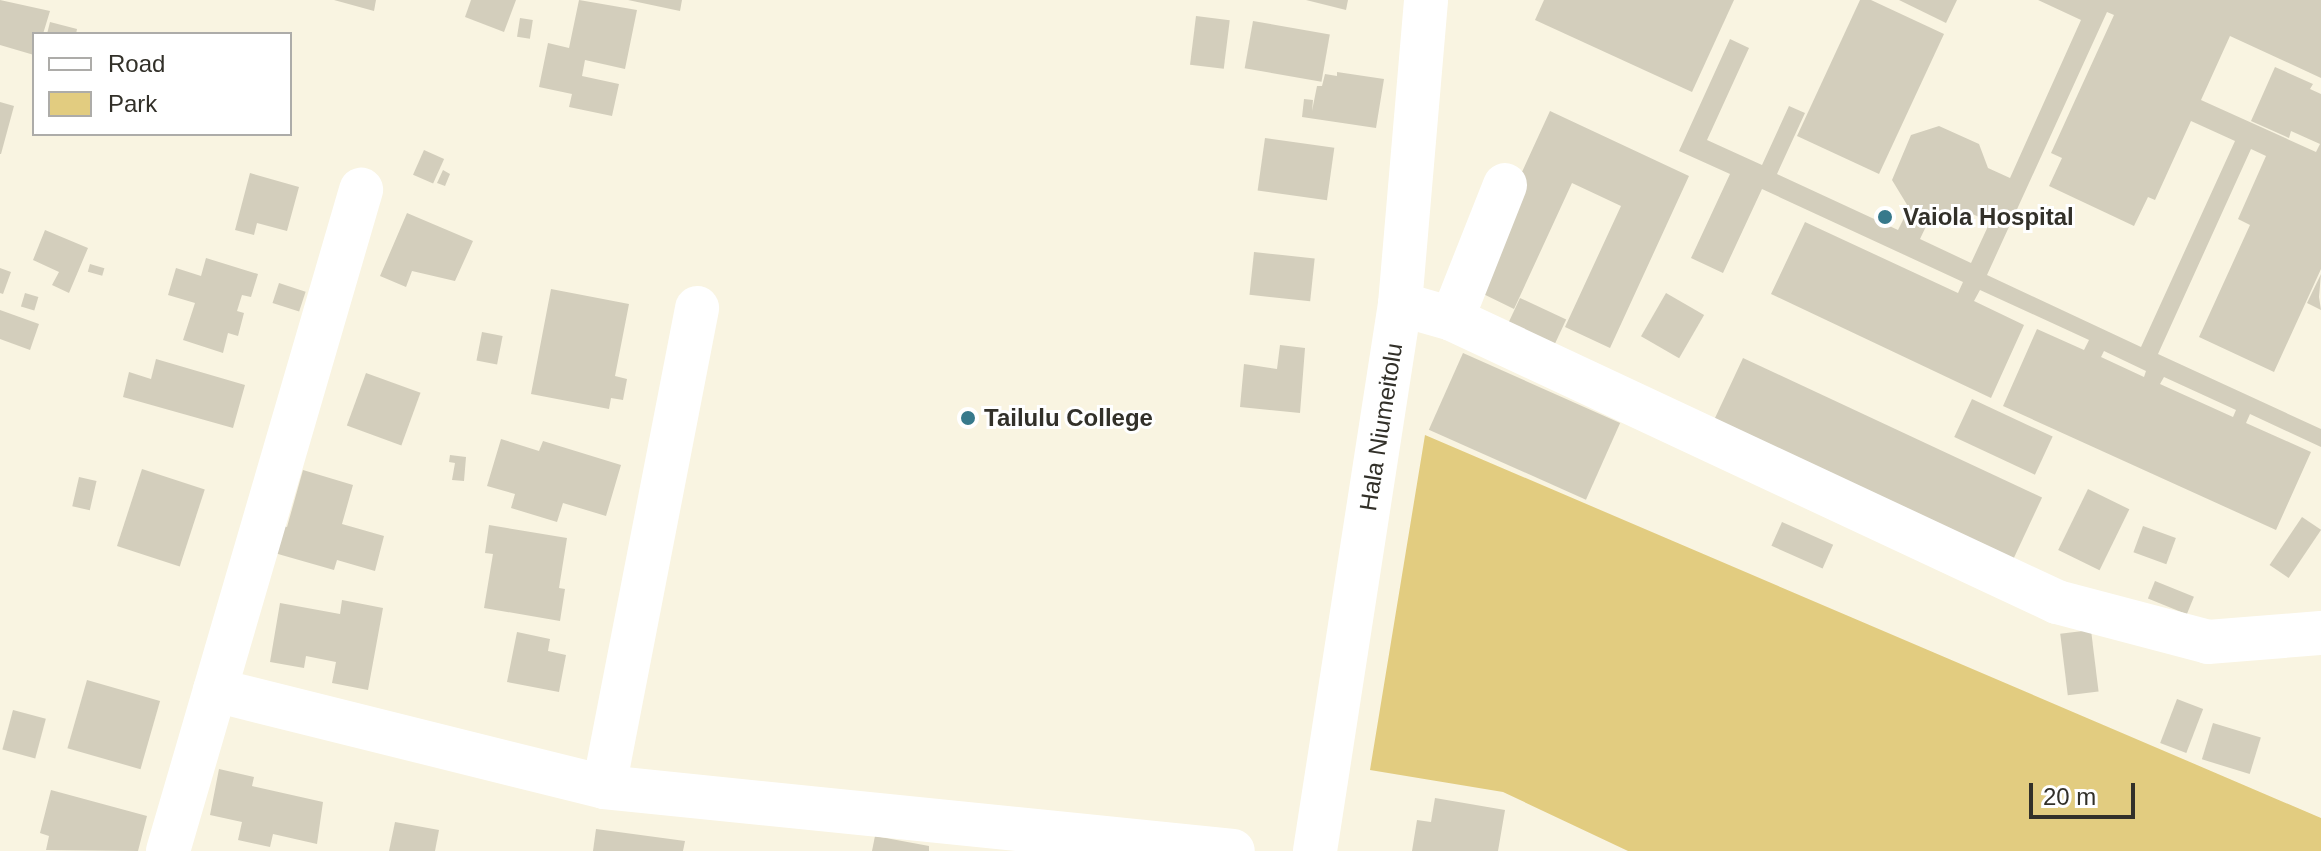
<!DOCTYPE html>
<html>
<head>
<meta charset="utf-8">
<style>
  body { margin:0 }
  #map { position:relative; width:2321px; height:851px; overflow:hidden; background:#f9f4e1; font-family:Arial,sans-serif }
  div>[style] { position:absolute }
  .green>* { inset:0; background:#e2cc80 }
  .building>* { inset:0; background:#d3cebc; transform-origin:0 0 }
  .minor>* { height:44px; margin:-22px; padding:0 22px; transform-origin:22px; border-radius:22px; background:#fff }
  .dots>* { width:22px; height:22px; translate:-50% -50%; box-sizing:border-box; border:4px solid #fff; border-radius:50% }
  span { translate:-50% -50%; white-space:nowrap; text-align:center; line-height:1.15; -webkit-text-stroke:6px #fff; paint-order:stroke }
  .poi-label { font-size:24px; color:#323029; font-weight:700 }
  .left { translate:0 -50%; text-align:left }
  .street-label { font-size:24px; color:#323029 }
  .legend { position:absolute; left:32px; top:32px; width:260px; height:104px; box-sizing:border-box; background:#fff; border:2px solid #adaca9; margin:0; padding:10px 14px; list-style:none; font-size:24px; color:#323029 }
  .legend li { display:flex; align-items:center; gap:16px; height:40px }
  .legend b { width:40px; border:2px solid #adaca9 }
  .scale { position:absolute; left:2029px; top:783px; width:106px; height:36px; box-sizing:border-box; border:4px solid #323029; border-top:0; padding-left:10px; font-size:24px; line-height:28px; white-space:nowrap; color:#323029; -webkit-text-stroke:6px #fff; paint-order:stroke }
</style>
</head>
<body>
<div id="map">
  <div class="green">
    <i style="clip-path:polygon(1425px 435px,2321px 818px,2321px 851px,1628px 851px,1503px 792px,1370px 770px)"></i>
  </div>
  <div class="building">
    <i style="clip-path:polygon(0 0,50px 11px,43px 34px,34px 34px,34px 55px,0 45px)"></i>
    <i style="clip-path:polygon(334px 0,376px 0,374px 11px)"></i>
    <i style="clip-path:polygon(471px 0,516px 0,504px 32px,465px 17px)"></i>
    <i style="clip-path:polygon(579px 0,637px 10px,625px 69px,585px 60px,582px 76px,619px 84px,612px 116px,569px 107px,572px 94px,539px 87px,548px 43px,569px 48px)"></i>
    <i style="clip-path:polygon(628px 0,682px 0,680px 11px)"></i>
    <i style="clip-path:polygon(1306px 0,1348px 0,1346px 10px)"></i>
    <i style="clip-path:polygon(1544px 0,1734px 0,1692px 92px,1535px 20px)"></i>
    <i style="clip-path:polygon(1860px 0,1871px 0,1944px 34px,1879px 174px,1797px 136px)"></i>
    <i style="clip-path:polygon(1899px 0,1957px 0,1946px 23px)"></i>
    <i style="clip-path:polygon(evenodd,2038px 0,2321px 0,2321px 78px,2230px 36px,2201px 100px,2316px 152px,2320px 144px,2291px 131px,2289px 138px,2251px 121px,2275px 67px,2313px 84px,2310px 89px,2321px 94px,2321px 269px,2274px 372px,2199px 337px,2250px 225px,2238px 219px,2266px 156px,2251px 149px,2158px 354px,2321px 429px,2321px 447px,2250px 414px,2246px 423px,2311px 452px,2276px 530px,2003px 406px,2037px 329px,2084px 350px,2089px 340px,1980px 290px,1974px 301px,2024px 325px,1991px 398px,1771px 294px,1805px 222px,1958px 293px,1963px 282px,1762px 189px,1723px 273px,1691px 258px,1730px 174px,1679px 151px,1730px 39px,1749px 48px,1707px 140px,1762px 165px,1789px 106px,1805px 113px,1777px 174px,1898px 230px,1909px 208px,1892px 180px,1911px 135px,1939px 126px,1979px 144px,1988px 168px,2010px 178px,2081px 20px,2038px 0,2107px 12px,2114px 15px,2051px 153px,2062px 158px,2049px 186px,2134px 226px,2148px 197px,2155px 200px,2191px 121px,2235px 141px,2141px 347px,1987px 275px,2107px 12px,2038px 0,1968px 212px,1990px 222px,1971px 263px,1920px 239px,1930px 218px,1940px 222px,1968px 212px,2038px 0,2104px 351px,2146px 371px,2144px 377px,2101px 357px,2104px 351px,2038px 0,2164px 377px,2236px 410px,2233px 417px,2160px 384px,2164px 377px)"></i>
    <i style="left:1196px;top:16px;width:34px;height:49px;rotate:7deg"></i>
    <i style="left:520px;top:18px;width:13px;height:19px;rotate:9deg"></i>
    <i style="left:1253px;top:21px;width:78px;height:48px;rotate:10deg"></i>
    <i style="clip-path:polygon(50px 22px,77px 29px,76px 34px,47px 34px)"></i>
    <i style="clip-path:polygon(1337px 72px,1384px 79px,1376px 128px,1302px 117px,1304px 99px,1313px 100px,1312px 111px,1317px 86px,1322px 86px,1325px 74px,1337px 76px)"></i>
    <i style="clip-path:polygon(0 102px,14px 106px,1px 154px,0 154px)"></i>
    <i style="clip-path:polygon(1550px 111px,1689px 176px,1610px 348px,1565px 327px,1621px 206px,1572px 183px,1514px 309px,1469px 287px)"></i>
    <i style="left:1265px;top:138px;width:70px;height:53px;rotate:8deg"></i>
    <i style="left:424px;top:150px;width:22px;height:27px;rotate:24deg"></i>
    <i style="clip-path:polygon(443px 170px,450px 174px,445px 186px,437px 183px)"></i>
    <i style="clip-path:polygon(250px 173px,299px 187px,287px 231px,257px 223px,254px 235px,235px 230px)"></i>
    <i style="clip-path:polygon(407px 213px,473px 241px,455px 281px,412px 271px,406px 287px,380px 276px)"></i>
    <i style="clip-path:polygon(45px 230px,88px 248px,69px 293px,52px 285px,59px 272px,33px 260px)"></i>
    <i style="left:1254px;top:252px;width:61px;height:43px;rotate:6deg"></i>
    <i style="clip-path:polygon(206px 258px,258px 274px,251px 297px,242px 295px,237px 311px,244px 313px,238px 336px,228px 333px,223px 353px,183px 340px,195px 303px,168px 295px,176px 268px,201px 276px)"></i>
    <i style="left:90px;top:264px;width:15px;height:8px;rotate:16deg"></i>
    <i style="clip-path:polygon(0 268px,11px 272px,3px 294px,0 293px)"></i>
    <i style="clip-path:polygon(2321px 274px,2319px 297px,2321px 310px,2307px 303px)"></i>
    <i style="left:279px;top:283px;width:28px;height:21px;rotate:18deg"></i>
    <i style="clip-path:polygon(551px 289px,629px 304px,615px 376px,627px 379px,623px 400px,611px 398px,609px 409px,531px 394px)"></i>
    <i style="left:25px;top:293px;width:14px;height:14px;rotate:17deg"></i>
    <i style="left:1666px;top:293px;width:44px;height:50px;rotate:30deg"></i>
    <i style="left:1520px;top:298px;width:51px;height:43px;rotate:25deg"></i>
    <i style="clip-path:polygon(0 310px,39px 324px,30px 350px,0 339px)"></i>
    <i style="left:482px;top:332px;width:21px;height:29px;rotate:11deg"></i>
    <i style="clip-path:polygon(1280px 345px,1305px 348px,1300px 413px,1240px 407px,1244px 364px,1277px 369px)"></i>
    <i style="left:1463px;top:353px;width:172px;height:84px;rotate:24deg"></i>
    <i style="left:1743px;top:358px;width:330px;height:79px;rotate:25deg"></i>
    <i style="clip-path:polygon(156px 359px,245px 385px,233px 428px,123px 397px,129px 372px,151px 379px)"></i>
    <i style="left:366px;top:373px;width:58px;height:56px;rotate:20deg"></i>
    <i style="left:1972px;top:399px;width:89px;height:42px;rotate:25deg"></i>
    <i style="clip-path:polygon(501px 439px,539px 451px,543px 441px,621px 465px,606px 516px,563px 503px,557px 522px,511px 508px,515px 494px,487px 486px)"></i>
    <i style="clip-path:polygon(450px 455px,466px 457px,464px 481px,452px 480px,455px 463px,449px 462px)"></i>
    <i style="left:142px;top:469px;width:66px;height:81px;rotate:18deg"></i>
    <i style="clip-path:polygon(303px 470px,353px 485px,342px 524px,384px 536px,375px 571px,337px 560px,334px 570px,271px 552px,279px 525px,287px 527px)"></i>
    <i style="left:79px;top:477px;width:18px;height:30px;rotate:13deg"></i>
    <i style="left:2088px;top:489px;width:46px;height:68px;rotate:26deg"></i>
    <i style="left:2302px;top:517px;width:23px;height:58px;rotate:34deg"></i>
    <i style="left:1782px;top:522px;width:56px;height:26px;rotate:24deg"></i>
    <i style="clip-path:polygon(489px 525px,567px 538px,559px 588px,565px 589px,560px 621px,484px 608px,493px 554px,485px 553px)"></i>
    <i style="left:2143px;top:526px;width:35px;height:28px;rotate:20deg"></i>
    <i style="left:2155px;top:581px;width:42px;height:19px;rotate:22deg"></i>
    <i style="clip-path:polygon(342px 600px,383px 608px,368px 690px,332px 683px,336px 662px,306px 656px,304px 668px,270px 662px,280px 603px,340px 614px)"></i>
    <i style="left:2091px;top:630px;width:62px;height:31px;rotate:83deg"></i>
    <i style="clip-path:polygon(517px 632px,550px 639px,548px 651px,566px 655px,559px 692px,507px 682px)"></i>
    <i style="left:87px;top:680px;width:76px;height:71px;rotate:16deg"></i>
    <i style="left:2177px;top:699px;width:28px;height:47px;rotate:21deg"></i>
    <i style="left:13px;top:710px;width:34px;height:41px;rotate:15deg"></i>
    <i style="left:2213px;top:723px;width:50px;height:38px;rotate:17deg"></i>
    <i style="clip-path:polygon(219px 769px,254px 777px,252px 786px,323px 802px,317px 844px,273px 834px,270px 847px,238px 840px,242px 822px,210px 815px)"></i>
    <i style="clip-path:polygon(51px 790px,147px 816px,138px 851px,46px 850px,49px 836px,40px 833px)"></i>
    <i style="clip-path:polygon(1435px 798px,1505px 810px,1498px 851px,1412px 851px,1417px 820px,1431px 822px)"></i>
    <i style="clip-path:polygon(395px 822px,439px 830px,435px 851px,389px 851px)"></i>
    <i style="clip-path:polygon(596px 829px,685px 841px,683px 851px,593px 851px)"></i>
    <i style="clip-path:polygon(875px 836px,929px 846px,929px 851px,872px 851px)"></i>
  </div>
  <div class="minor">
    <i style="left:1400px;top:304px;width:54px;rotate:16.1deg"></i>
    <i style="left:1452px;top:319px;width:668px;rotate:25.07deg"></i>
    <i style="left:2057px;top:602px;width:156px;rotate:14.8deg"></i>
    <i style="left:2208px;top:642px;width:113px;rotate:-4.6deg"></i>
    <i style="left:1452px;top:319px;width:144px;rotate:-68.4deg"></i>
    <i style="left:215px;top:690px;width:401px;rotate:14deg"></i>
    <i style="left:604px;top:787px;width:632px;rotate:5.81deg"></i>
    <i style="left:604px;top:787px;width:488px;rotate:-79deg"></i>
    <i style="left:168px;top:851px;width:689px;rotate:-73.72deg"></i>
    <i style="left:1315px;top:851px;width:554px;rotate:-81.17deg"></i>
    <i style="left:1400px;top:304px;width:305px;rotate:-85.1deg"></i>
  </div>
  <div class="dots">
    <i style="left:1885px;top:217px;background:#37798b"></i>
    <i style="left:968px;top:418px;background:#37798b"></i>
  </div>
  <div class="poi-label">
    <span class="left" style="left:1903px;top:217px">Vaiola Hospital</span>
    <span class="left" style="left:984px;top:418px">Tailulu College</span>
  </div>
  <div class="street-label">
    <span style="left:1381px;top:427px;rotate:-81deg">Hala Niumeitolu</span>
  </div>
  <ul class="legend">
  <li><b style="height:10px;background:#fff"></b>Road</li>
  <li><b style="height:22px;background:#e2cc80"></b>Park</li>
  </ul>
  <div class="scale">20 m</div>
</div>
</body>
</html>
